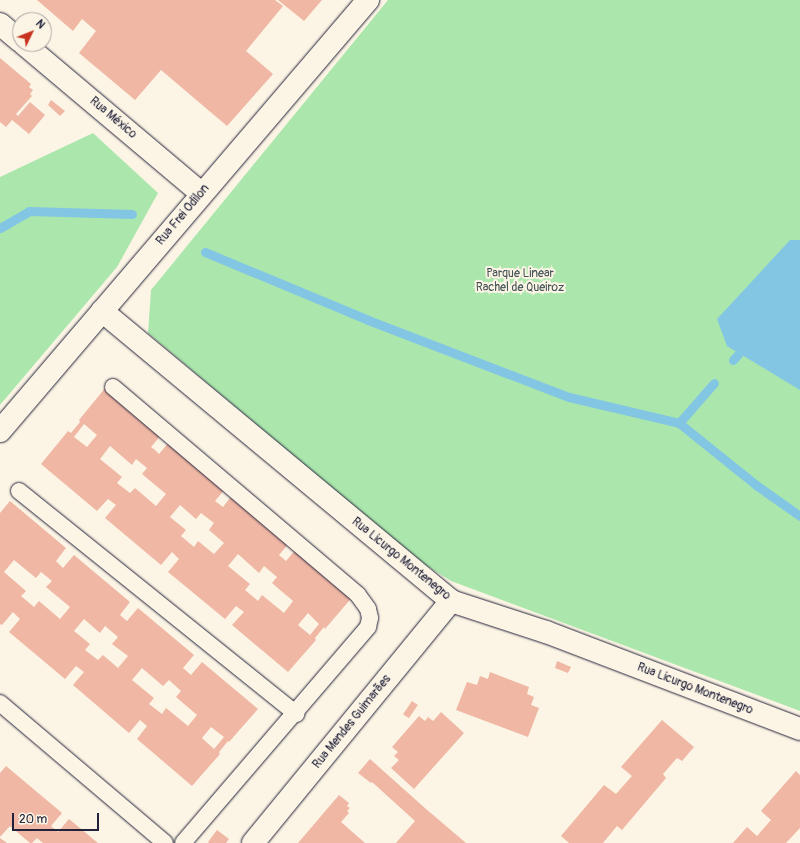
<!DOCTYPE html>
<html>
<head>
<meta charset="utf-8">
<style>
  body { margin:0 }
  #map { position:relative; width:800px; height:843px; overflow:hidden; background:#fcf5e5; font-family:Pangolin,sans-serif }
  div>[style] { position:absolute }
  .green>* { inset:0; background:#abe7ac }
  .water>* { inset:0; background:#83c6e4 }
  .stream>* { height:9px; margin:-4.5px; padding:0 4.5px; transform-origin:4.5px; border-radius:4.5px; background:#83c6e4 }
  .building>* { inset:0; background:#efb7a4; transform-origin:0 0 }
  .roads { filter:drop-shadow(0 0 1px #22223b) drop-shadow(0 0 1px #22223b) }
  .lane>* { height:16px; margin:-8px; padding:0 8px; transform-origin:8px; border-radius:8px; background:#fcf5e5 }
  .street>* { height:22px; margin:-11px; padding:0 11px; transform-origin:11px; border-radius:11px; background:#fcf5e5 }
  span { translate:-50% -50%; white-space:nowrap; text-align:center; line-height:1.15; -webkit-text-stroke:4px #fcf5e5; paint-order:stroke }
  .street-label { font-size:12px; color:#22223b }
  .park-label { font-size:12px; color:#445357 }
  .north { position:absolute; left:12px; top:12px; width:40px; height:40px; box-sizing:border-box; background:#fcf5e5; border:1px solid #a5a1a1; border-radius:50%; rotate:47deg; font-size:11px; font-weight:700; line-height:16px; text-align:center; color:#22223b }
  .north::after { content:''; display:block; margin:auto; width:14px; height:18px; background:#c8321e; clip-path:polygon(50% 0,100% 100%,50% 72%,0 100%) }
  .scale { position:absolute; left:12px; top:813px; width:87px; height:18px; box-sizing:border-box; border:2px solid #22223b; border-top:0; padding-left:5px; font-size:12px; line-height:14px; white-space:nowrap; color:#22223b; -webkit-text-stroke:3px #fcf5e5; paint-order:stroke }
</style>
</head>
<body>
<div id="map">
  <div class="green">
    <i style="clip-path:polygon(388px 0,800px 0,800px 711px,451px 581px,414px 558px,148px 333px,151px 290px)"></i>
    <i style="clip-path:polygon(93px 133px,158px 193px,117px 267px,0 405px,0 177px)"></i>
  </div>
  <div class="water">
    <i style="clip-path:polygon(790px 240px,800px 240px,800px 390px,727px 346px,717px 319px)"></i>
  </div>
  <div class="stream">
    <i style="left:0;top:228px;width:34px;rotate:-30deg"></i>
    <i style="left:29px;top:211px;width:103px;rotate:1.7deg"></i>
    <i style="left:205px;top:252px;width:177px;rotate:22.6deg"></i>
    <i style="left:368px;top:320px;width:215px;rotate:21deg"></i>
    <i style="left:569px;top:397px;width:113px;rotate:13.3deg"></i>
    <i style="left:679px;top:423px;width:99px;rotate:38.8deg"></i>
    <i style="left:756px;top:485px;width:54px;rotate:35.2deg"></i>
    <i style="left:733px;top:360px;width:21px;rotate:-49deg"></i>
    <i style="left:679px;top:423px;width:53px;rotate:-48.8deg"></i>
  </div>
  <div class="building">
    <i style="clip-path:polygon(37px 0,275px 0,283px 6px,246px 51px,273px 74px,227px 126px,161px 70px,135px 100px,79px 53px,96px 31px,82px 19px,73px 31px)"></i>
    <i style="clip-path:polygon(278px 0,322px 0,304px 21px)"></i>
    <i style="clip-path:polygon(0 58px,31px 84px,29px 87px,33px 90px,30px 94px,32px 96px,16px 114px,18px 116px,30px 102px,45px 115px,29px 134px,12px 120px,6px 127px,0 122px)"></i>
    <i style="clip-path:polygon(51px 100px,65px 111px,60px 116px,48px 105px)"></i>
    <i style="clip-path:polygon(evenodd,106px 387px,162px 434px,151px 447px,155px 450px,159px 454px,170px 441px,226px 488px,215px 501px,223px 507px,233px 494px,290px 542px,279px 555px,286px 561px,297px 548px,354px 595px,325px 629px,324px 627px,315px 638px,316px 640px,288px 672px,232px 625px,244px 612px,236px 606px,225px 619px,168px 572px,179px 559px,172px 552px,161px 565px,105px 518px,116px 505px,108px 499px,97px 511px,41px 464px,68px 431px,71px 433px,80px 422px,79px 420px,106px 387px,84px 424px,97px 435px,87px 447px,74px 437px,84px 424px,106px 387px,110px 446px,132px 465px,136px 459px,147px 468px,142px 474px,166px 494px,156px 506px,135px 488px,130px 493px,117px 483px,122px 477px,100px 459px,110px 446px,106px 387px,180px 505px,196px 519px,201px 513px,214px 523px,209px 530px,224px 543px,214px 554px,198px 541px,194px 547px,181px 536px,186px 530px,170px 517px,180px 505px,106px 387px,238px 554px,259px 573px,264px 566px,277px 577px,272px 583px,293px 601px,284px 613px,262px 595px,258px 601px,245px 590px,250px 584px,228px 566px,238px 554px,106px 387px,308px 613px,319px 624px,310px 635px,298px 625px,308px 613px)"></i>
    <i style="clip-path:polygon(evenodd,10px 501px,66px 548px,56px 561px,63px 568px,74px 555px,130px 602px,120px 615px,127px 621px,138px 608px,194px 655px,183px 668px,191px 675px,202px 662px,258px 709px,229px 742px,228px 741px,219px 752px,220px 754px,192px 786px,137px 739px,147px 726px,140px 720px,129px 733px,73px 685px,84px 672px,76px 666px,65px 679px,9px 632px,20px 619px,13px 612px,2px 625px,0 624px,0 513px,10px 501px,14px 560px,36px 578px,41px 572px,52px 581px,46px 587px,70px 607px,60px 619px,39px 601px,34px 607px,21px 596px,26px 591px,4px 572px,14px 560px,10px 501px,84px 619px,100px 633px,105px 626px,118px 637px,112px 644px,128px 656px,118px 668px,103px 655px,98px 660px,85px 650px,90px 644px,74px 631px,84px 619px,10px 501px,142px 668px,163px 686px,169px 680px,181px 691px,176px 697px,197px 715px,188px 726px,166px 708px,162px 714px,149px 704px,154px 698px,132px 680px,142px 668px,10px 501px,211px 727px,224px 737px,214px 749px,202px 738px,211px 727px)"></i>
    <i style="clip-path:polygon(557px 661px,571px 667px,568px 673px,555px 668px)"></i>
    <i style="clip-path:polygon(490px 672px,529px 687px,527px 694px,534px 697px,531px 705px,539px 708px,528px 737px,456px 710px,467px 682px,477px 685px,480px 676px,488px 679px)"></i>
    <i style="left:412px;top:701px;width:7px;height:16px;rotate:34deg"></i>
    <i style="clip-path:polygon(441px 712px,464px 733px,414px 789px,391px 768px,399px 760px,394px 756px,398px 752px,392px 747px,419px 716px,425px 721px,428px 717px,433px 721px)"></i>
    <i style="clip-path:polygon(662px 720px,694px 747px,682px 761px,677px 758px,663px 774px,666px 778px,622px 830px,617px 826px,603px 843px,569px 843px,561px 836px,604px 785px,616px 794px,632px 776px,621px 767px)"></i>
    <i style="clip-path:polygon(370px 759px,426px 809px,466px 843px,396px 843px,415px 821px,372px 782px,371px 783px,358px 773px)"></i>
    <i style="clip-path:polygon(6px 766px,62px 813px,51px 826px,58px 832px,69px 819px,98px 843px,43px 843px,37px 838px,32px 843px,30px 843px,10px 826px,0 837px,0 773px)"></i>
    <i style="clip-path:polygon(796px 771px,800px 775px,800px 828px,786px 843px,733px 843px,747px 827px,757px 836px,771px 820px,761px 811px)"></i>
    <i style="clip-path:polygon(339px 795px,349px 803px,347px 806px,350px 808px,347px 811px,349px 813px,341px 822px,365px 843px,298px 843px)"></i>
    <i style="clip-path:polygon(217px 830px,229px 839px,226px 843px,209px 843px,208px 842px)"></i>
    <i style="clip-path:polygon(0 838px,7px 843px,0 843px)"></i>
  </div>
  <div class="roads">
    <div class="lane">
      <i style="left:113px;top:387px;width:321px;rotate:40.3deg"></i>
      <i style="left:358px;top:595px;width:17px;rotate:54deg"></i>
      <i style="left:368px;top:609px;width:9px;rotate:77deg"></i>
      <i style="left:370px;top:618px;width:9px;rotate:103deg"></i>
      <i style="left:368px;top:627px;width:284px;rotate:130.6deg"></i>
      <i style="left:19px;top:491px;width:356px;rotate:38.8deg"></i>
      <i style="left:0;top:703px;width:216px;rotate:40.3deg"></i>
    </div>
    <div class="street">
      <i style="left:0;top:24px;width:26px;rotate:40deg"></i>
      <i style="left:24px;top:44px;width:231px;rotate:40.1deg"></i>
      <i style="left:102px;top:311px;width:454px;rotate:39.7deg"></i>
      <i style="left:451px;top:601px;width:100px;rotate:18.1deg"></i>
      <i style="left:546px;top:632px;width:272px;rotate:20.9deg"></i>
      <i style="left:0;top:431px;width:567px;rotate:-49.51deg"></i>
      <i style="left:253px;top:843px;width:313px;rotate:-50.7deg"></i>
    </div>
  </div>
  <div class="street-label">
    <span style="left:113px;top:118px;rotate:40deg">Rua México</span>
    <span style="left:183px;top:215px;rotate:-50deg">Rua Frei Odilon</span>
    <span style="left:401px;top:559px;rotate:39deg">Rua Licurgo Montenegro</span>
    <span style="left:695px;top:689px;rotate:21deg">Rua Licurgo Montenegro</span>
    <span style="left:352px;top:722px;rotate:-51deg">Rua Mendes Guimarães</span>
  </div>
  <div class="park-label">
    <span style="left:520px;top:281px">Parque Linear<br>Rachel de Queiroz</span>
  </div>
  <div class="north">N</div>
  <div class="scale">20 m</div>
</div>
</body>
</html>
